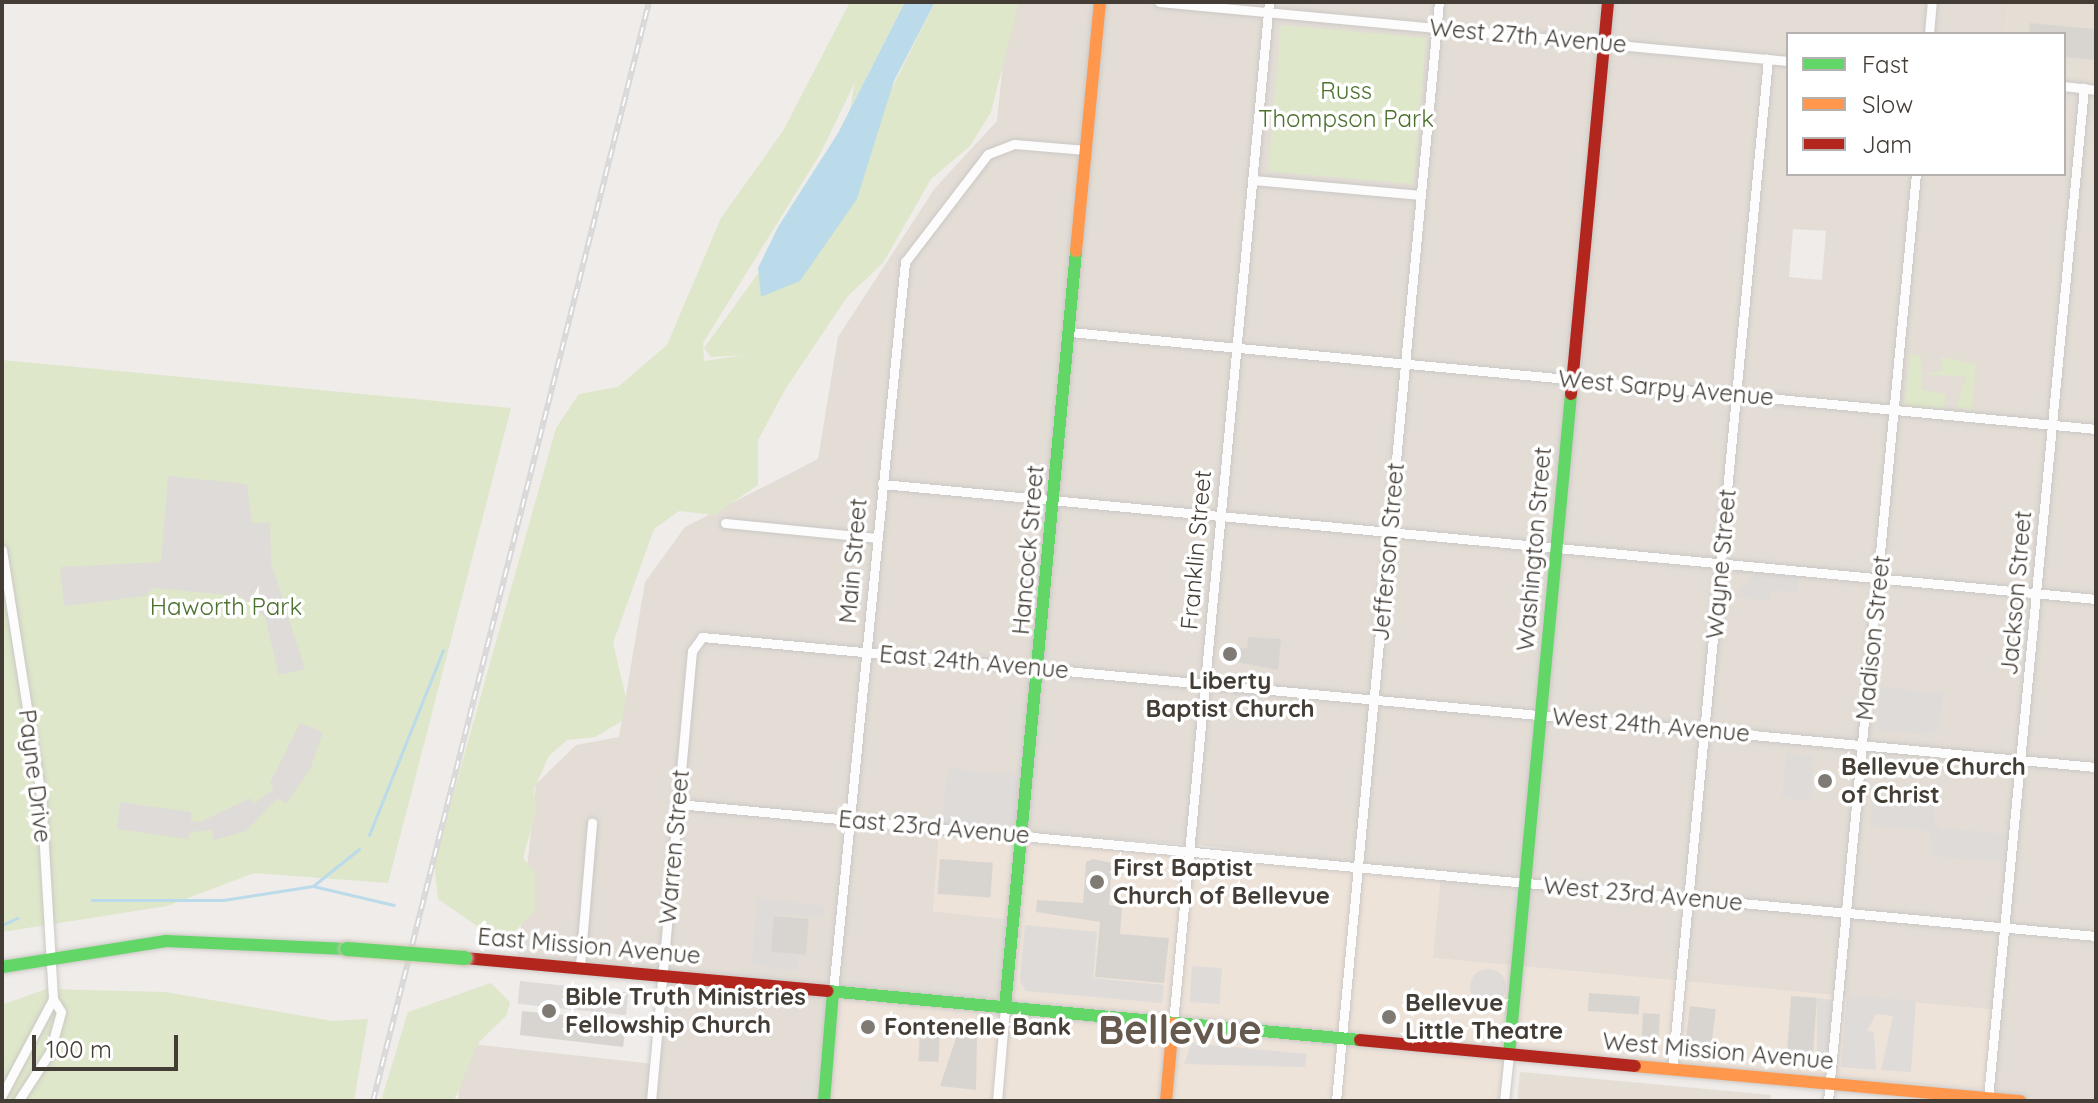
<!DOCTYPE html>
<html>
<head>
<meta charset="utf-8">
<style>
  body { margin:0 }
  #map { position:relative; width:2098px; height:1103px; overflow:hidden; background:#efece9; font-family:Quicksand,sans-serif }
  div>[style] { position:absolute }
  .residential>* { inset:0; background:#e3ddd6 }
  .commercial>* { inset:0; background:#eee3d9 }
  .education>* { inset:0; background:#e5ded5 }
  .green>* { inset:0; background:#dee7ca; transform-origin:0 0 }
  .parking>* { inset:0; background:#dedbd9; transform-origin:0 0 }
  .round { border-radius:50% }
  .water>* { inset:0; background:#bcdbea }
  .stream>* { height:3px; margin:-1.5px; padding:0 1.5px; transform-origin:1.5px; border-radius:1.5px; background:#bcdbea }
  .building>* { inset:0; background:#d8d5d1; transform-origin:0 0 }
  .roads { filter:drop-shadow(0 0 2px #cbc8c5) drop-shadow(0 0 2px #cbc8c5) }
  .street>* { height:9px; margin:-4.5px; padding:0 4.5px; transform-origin:4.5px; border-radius:4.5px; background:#fdfcfc }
  .fast>* { height:12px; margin:-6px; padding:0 6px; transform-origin:6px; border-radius:6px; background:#63d668 }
  .slow>* { height:12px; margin:-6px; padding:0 6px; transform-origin:6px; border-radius:6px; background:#ff974d }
  .jam>* { height:12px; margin:-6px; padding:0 6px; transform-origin:6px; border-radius:6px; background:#b3261e }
  .rail>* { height:6px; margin-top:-3px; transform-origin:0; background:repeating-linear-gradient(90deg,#fff 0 9px,#d9d8d8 0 18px); box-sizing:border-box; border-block:2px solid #d9d8d8 }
  .bridges { filter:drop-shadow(0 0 2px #d0c6b8) drop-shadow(0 0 2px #d0c6b8) }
  .fast-bridge>* { height:14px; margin:-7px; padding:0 7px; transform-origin:7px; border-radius:7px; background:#63d668 }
  .dots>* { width:22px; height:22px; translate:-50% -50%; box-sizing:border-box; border:4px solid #fff; border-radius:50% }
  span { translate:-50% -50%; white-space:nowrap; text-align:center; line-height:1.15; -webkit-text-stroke:7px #fff; paint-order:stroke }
  .street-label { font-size:24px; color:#443d36 }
  .park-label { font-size:24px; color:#4d712e }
  .poi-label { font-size:24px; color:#443d36; font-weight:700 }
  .left { translate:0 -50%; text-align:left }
  .town-label { font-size:40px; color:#665a4e; font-weight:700 }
  .frame { position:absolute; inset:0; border:4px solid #443d36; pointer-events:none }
  .legend { position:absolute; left:1786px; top:32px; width:280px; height:144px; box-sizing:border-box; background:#fff; border:2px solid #b4b1af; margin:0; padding:10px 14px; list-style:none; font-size:24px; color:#443d36 }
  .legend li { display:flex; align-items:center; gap:16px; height:40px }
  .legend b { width:40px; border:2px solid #b4b1af }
  .scale { position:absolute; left:32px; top:1035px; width:146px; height:36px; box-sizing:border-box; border:4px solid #443d36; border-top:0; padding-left:10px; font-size:24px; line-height:28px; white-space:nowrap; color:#443d36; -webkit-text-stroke:6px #fff; paint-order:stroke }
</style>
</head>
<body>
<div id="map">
  <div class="residential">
    <i style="clip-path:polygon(evenodd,1009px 2px,2008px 2px,2005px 34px,1788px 34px,1788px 174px,2064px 174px,2064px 86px,2096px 90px,2096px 1101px,1988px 1101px,1996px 1010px,1432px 958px,1441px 874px,1200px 845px,940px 828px,933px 911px,1014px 920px,1005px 1007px,824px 1101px,458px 1101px,463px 1043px,654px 1064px,661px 974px,517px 962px,536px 784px,576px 745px,619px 737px,645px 582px,685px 527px,818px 459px,838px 337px,935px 188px,997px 121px,1009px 2px,1793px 229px,1826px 231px,1822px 280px,1789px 277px,1793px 229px)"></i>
  </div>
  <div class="commercial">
    <i style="clip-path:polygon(939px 828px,1441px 875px,1433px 958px,1997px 1010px,1983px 1089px,1509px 1054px,1504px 1101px,824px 1101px,833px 991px,1005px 1007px,1014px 920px,933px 911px)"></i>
  </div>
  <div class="education">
    <i style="clip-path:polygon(2008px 2px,2096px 2px,2096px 90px,2064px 86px,2064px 34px,2005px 34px)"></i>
    <i style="clip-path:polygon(1520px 1072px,1771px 1095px,1770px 1101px,1517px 1101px)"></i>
  </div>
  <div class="green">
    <i style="clip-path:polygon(850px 2px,905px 2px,850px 109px,855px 82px,820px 154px,703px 343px,704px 361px,744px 355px,711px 357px,704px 348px,889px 94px,935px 2px,1019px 2px,991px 112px,970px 146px,931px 179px,883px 263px,847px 297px,786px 388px,758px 440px,758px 485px,714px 515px,679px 511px,654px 529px,613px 643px,626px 698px,622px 721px,595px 737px,567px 740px,549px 756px,534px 789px,536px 811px,523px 858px,535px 872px,535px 911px,509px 937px,493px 937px,438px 899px,434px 863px,556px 428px,579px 394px,618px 387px,667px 345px,721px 218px,783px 131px)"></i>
    <i style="left:1281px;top:25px;width:146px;height:147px;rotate:5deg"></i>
    <i style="clip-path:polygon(1910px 354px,1921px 356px,1922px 390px,1946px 394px,1944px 410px,1905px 406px)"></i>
    <i style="clip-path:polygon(1941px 357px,1976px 364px,1972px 411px,1956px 406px,1966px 377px,1924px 374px,1942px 371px)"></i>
    <i style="clip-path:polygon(2px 360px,511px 408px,388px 883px,254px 873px,167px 906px,2px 932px)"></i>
    <i style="clip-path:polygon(491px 983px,510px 1002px,506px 1016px,479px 1042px,454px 1101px,381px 1101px,408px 1012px)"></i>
    <i style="clip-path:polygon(46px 989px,166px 992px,332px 1021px,368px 1019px,354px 1101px,2px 1101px,2px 1005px)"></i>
  </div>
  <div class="parking">
    <i style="clip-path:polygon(168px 476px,247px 484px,252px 523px,270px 522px,271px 562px,305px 669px,279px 675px,265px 617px,241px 596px,153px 588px,145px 596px,64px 606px,60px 567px,161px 562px)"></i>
    <i style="clip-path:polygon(1757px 572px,1798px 576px,1797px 592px,1772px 590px,1769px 600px,1733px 597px)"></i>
    <i style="clip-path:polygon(1881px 687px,1943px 693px,1939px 729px,1930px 735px,1877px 730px)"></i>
    <i style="clip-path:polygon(300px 723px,323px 732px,310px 770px,286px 804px,278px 798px,246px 831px,214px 840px,212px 830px,190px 832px,188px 839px,117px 829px,120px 802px,191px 812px,191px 821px,200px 822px,251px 798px,254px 804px,274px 789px,270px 783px)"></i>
    <i style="clip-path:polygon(1787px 753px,1813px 756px,1811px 796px,1802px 800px,1782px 797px)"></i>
    <i style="left:948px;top:768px;width:71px;height:55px;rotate:6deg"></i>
    <i style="clip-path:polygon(1873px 797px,1934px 802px,1933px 820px,1941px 828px,2004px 834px,2001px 862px,1933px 856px,1930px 831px,1871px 825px)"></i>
    <i style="clip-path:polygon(757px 898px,824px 906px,823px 917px,774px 914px,771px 952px,797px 955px,797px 970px,752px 965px)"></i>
    <i style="clip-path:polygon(1025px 925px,1097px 932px,1093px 978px,1164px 985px,1162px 1003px,1026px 991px,1020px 981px)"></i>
    <i style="left:1192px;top:966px;width:30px;height:36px;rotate:4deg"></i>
    <i class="round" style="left:1470px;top:969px;width:36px;height:36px"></i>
    <i style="left:520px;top:981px;width:109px;height:23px;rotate:6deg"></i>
    <i style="clip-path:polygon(1847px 995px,1916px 1001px,1911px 1072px,1881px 1070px,1893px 1016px,1876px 1014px,1867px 1031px,1874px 1032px,1876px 1070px,1841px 1067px)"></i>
    <i style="clip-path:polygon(1817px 998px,1833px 1000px,1828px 1067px,1786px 1064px,1787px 1053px,1817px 1058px)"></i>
    <i style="clip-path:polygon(1192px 1043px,1307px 1054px,1305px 1067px,1184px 1064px)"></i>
  </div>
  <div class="water">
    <i style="clip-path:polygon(905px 2px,935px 2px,894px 81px,857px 199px,800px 281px,761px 297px,758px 268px,778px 227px,838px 133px)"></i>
  </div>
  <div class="stream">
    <i style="left:369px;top:835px;width:199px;rotate:-68.2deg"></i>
    <i style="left:313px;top:886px;width:59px;rotate:-38.8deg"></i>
    <i style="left:92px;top:900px;width:131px"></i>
    <i style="left:223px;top:900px;width:91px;rotate:-8.8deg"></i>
    <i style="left:313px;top:886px;width:83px;rotate:13.2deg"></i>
    <i style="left:2px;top:925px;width:17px;rotate:-25deg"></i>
  </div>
  <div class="building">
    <i style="clip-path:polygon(2030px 23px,2096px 29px,2096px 60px,2064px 57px,2064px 34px,2029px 34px)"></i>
    <i style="clip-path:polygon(1248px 637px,1281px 639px,1278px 670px,1231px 661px,1233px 649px,1247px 648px)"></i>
    <i style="left:940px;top:859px;width:53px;height:35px;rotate:4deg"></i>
    <i style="clip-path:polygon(1093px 859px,1112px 863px,1109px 905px,1122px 907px,1120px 934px,1169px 938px,1164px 983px,1095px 977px,1100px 922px,1036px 912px,1037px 900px,1083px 903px,1086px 862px)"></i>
    <i style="left:774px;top:916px;width:35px;height:36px;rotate:5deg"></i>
    <i style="left:1589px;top:993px;width:51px;height:18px;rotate:4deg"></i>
    <i style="left:1791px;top:996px;width:26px;height:57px;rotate:4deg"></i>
    <i style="left:1690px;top:1006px;width:26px;height:46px;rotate:7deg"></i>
    <i style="clip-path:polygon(522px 1011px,617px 1020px,626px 1025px,623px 1047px,520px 1035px)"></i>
    <i style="left:1643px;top:1013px;width:17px;height:27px;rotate:3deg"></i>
    <i style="left:920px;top:1030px;width:20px;height:31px;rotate:3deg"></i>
    <i style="clip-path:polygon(957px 1035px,977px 1037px,976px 1090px,940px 1086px)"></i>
  </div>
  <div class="roads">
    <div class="street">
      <i style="left:1159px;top:2px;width:632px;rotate:5.36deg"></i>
      <i style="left:1929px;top:34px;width:32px;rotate:-85deg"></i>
      <i style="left:2064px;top:86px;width:32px;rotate:7deg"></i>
      <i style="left:1252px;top:180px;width:168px;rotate:5.1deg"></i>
      <i style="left:1070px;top:332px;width:1031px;rotate:5.4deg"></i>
      <i style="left:882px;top:484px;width:1219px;rotate:5.41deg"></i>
      <i style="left:725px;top:523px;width:153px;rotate:5.6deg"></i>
      <i style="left:2px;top:550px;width:249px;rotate:81deg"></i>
      <i style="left:41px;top:796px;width:203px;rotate:86.6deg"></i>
      <i style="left:53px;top:999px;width:15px;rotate:58deg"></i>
      <i style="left:61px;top:1012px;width:41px;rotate:105.4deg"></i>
      <i style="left:50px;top:1052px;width:59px;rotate:123.1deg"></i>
      <i style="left:678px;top:804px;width:1424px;rotate:5.32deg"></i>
      <i style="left:580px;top:966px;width:144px;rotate:-85.2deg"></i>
      <i style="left:833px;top:991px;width:733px;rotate:-84.36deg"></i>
      <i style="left:905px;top:262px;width:136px;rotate:-52.5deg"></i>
      <i style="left:988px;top:154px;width:28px;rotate:-21deg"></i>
      <i style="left:1014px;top:144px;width:72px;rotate:4.8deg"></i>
      <i style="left:1173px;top:1023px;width:1026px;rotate:-84.63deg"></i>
      <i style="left:1672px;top:1069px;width:1015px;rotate:-84.57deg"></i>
      <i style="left:2px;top:1095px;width:109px;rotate:-62deg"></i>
      <i style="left:1988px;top:1098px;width:1015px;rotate:-84.57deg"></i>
      <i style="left:651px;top:1101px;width:452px;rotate:-84.8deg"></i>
      <i style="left:692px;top:651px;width:17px;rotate:-54deg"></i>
      <i style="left:702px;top:637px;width:1400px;rotate:5.33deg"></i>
      <i style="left:997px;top:1101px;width:94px;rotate:-85.1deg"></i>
      <i style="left:1336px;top:1101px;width:1104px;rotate:-84.65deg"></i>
      <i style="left:1504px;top:1101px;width:47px;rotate:-83.9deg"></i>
      <i style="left:1828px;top:1101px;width:931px;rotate:-84.58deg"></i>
    </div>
    <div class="fast">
      <i style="left:2px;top:967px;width:166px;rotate:-9deg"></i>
      <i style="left:166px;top:941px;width:181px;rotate:2.5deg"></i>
      <i style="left:828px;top:991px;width:534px;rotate:5.26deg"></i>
      <i style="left:1005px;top:1007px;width:759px;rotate:-84.63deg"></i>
      <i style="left:1509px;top:1054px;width:663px;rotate:-84.63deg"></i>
      <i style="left:824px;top:1101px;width:110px;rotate:-85.3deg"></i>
    </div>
    <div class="slow">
      <i style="left:1076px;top:251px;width:250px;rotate:-84.5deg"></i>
      <i style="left:1635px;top:1066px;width:387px;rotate:5.2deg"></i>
      <i style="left:1166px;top:1101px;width:78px;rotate:-84.9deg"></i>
    </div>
    <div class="jam">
      <i style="left:1571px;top:394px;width:394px;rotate:-84.6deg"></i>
      <i style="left:465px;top:958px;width:364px;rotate:5.2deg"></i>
      <i style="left:1360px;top:1040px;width:276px;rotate:5.4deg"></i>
    </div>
  </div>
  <div class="rail">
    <i style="left:373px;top:1101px;width:1133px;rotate:-75.9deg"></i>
  </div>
  <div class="bridges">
    <div class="fast-bridge">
      <i style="left:347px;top:949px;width:118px;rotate:4.4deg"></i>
    </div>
  </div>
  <div class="dots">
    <i style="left:1230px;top:654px;background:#807a75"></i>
    <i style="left:1825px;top:781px;background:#807a75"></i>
    <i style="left:1097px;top:882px;background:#807a75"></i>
    <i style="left:549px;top:1011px;background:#807a75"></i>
    <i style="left:1389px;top:1017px;background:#807a75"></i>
    <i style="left:868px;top:1027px;background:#807a75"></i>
  </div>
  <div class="street-label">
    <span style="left:1528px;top:36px;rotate:5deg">West 27th Avenue</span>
    <span style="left:1666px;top:388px;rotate:5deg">West Sarpy Avenue</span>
    <span style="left:1534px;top:549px;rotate:-85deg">Washington Street</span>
    <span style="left:1028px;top:550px;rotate:-85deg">Hancock Street</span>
    <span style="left:1196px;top:550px;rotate:-85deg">Franklin Street</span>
    <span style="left:1388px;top:552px;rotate:-85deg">Jefferson Street</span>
    <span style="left:853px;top:561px;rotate:-85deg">Main Street</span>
    <span style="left:1721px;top:564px;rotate:-85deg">Wayne Street</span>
    <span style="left:2016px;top:593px;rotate:-85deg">Jackson Street</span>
    <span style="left:1873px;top:638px;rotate:-84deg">Madison Street</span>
    <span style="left:974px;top:662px;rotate:5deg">East 24th Avenue</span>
    <span style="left:1651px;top:725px;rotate:5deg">West 24th Avenue</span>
    <span style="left:35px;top:776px;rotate:83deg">Payne Drive</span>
    <span style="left:934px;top:827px;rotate:5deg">East 23rd Avenue</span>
    <span style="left:674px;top:847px;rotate:-85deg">Warren Street</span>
    <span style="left:1643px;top:894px;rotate:5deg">West 23rd Avenue</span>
    <span style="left:589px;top:946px;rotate:5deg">East Mission Avenue</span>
    <span style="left:1718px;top:1051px;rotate:5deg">West Mission Avenue</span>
  </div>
  <div class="park-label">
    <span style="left:1346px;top:105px">Russ<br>Thompson Park</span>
    <span style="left:226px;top:607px">Haworth Park</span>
  </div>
  <div class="poi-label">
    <span style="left:1230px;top:695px">Liberty<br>Baptist Church</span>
    <span class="left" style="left:1841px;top:781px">Bellevue Church<br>of Christ</span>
    <span class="left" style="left:1113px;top:882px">First Baptist<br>Church of Bellevue</span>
    <span class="left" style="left:565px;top:1011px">Bible Truth Ministries<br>Fellowship Church</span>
    <span class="left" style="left:1405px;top:1017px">Bellevue<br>Little Theatre</span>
    <span class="left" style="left:884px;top:1027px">Fontenelle Bank</span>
  </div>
  <div class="town-label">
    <span style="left:1180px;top:1029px">Bellevue</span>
  </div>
  <div class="frame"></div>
  <ul class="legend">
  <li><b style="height:10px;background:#63d668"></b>Fast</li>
  <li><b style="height:10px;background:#ff974d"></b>Slow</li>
  <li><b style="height:10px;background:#b3261e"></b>Jam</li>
  </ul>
  <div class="scale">100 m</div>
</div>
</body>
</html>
